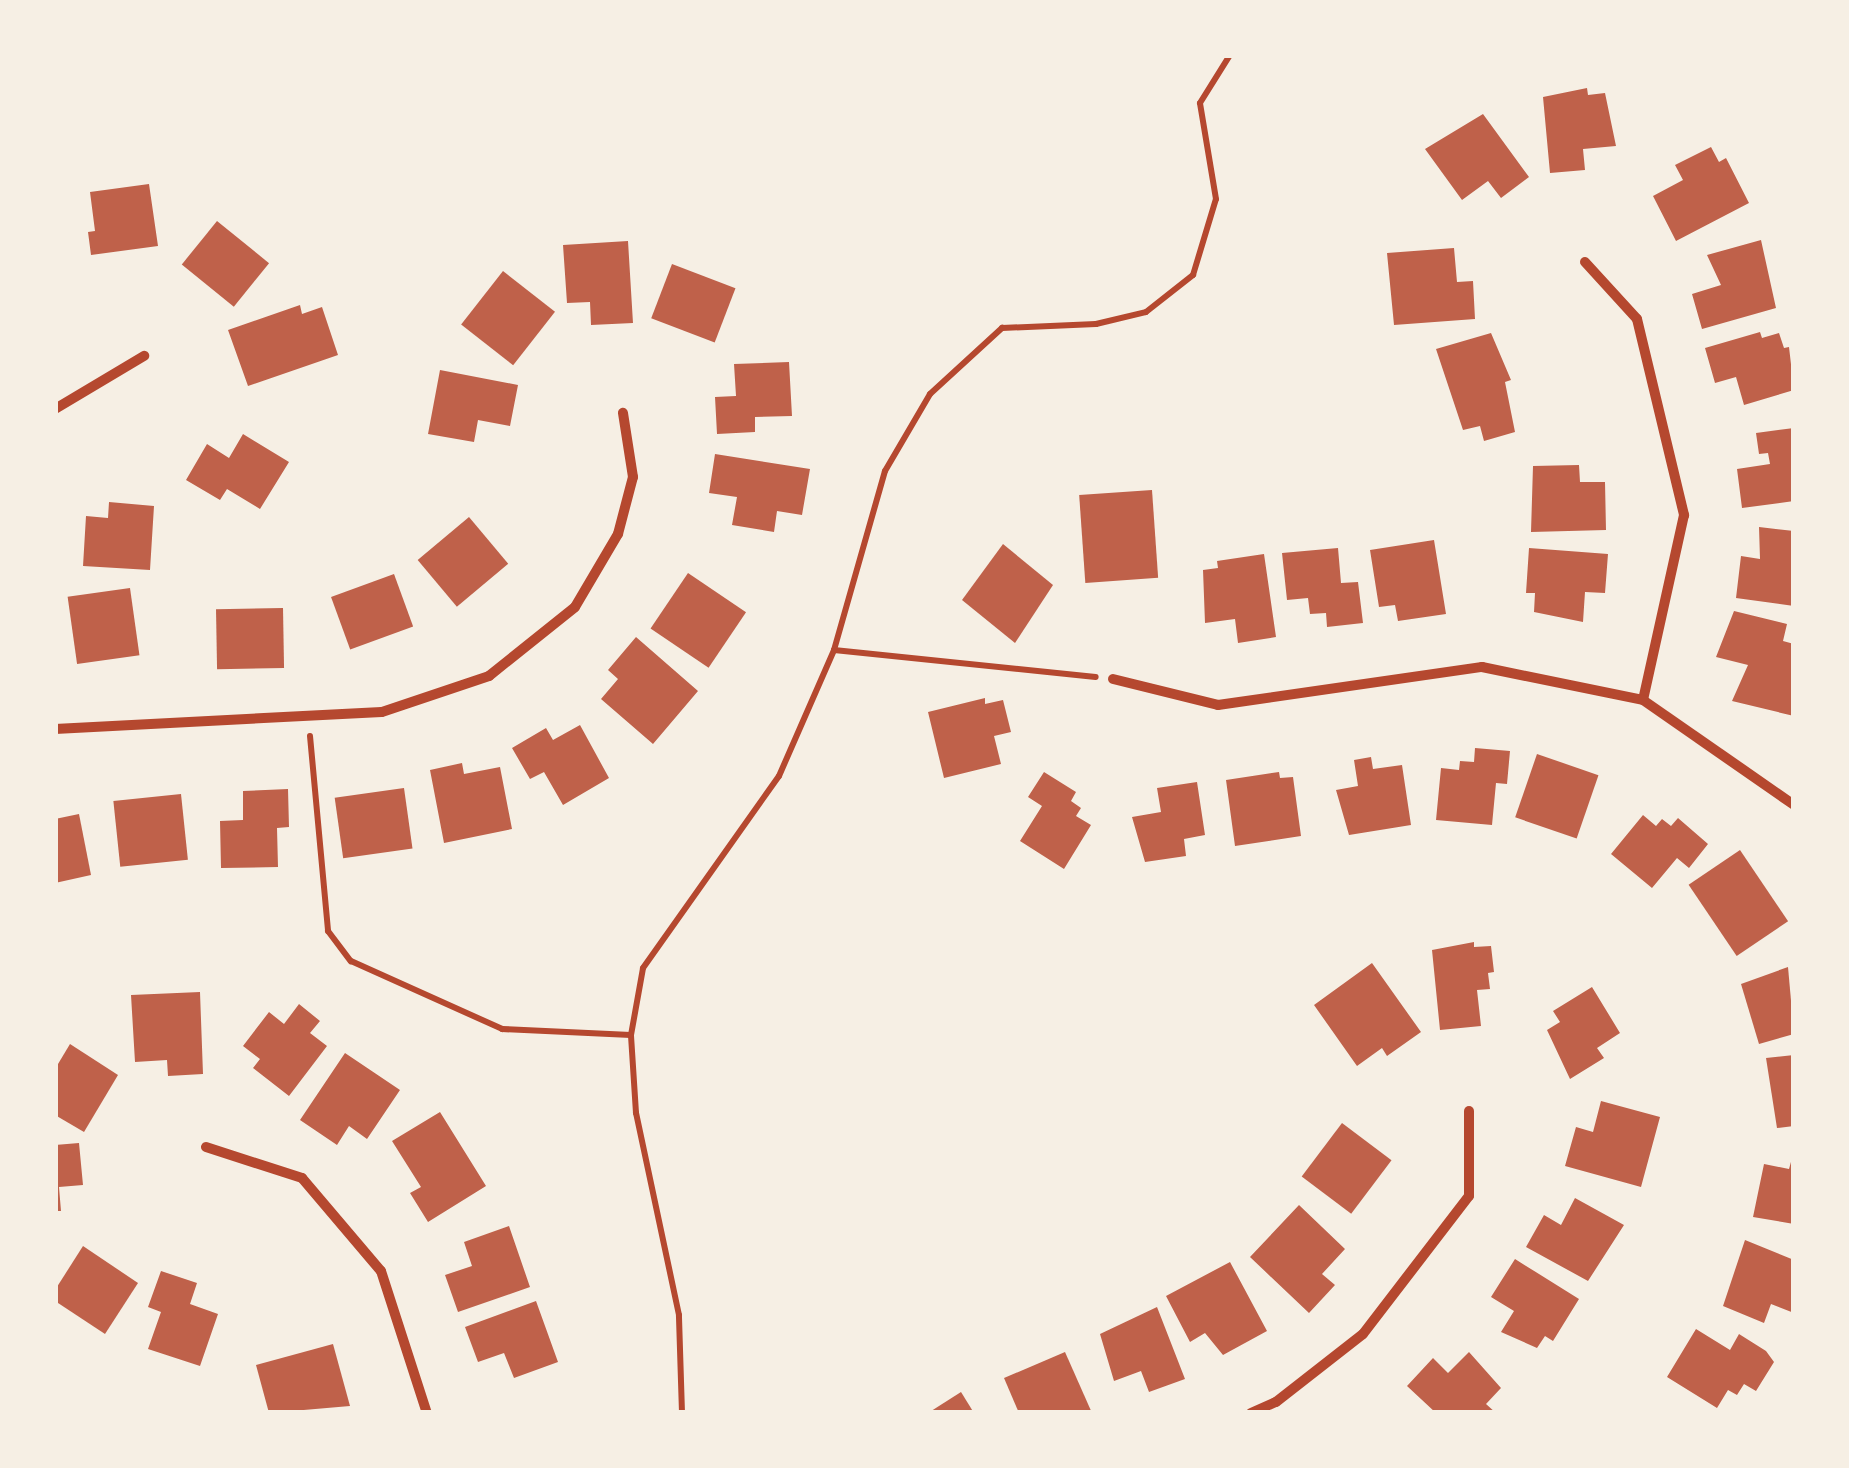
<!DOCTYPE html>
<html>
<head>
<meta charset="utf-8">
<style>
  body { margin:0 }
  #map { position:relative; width:1849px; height:1468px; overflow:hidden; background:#f6efe4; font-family:Barlow,sans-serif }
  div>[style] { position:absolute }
  .building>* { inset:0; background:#bf614a; transform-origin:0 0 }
  .path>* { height:6px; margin:-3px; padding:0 3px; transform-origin:3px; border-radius:3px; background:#b5482f }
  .minor>* { height:10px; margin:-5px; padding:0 5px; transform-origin:5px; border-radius:5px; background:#b5482f }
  span { translate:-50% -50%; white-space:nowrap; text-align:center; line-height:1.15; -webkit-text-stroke:8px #f6efe4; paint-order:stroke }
  .frame { position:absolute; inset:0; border:58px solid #f6efe4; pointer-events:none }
</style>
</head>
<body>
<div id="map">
  <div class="building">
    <i style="clip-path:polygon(1587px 88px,1588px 95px,1605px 93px,1616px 146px,1583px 149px,1585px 170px,1550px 173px,1543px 97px)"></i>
    <i style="clip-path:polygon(1483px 114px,1529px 177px,1501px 198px,1488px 181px,1462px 200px,1425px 149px)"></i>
    <i style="clip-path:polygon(1711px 147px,1719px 162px,1726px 158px,1749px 203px,1676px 241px,1653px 196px,1683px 180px,1675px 165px)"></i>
    <i style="clip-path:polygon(149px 184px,158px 246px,91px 255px,88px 232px,95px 231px,90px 192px)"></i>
    <i style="left:217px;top:221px;width:67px;height:56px;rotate:39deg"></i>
    <i style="clip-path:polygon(1761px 240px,1776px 308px,1702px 329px,1692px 294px,1721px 285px,1707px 255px)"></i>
    <i style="clip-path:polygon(628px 241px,633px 323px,591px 325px,590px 302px,567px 303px,563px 245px)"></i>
    <i style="clip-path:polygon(1454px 248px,1457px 282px,1473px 281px,1475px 319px,1394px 325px,1387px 253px)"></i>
    <i style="left:672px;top:264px;width:68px;height:58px;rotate:21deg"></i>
    <i style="left:503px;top:271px;width:66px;height:68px;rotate:38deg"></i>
    <i style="clip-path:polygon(300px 305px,302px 314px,322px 307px,338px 355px,248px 386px,228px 330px)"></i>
    <i style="clip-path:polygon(1760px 332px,1762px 338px,1779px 333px,1784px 348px,1789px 347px,1794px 390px,1744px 405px,1736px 377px,1715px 383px,1705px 348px)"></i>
    <i style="clip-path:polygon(1491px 333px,1511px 380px,1505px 382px,1515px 432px,1484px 441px,1480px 426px,1463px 430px,1436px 349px)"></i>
    <i style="clip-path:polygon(789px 362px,792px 416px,755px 417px,755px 432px,717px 434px,715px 397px,736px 396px,734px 364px)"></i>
    <i style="clip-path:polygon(440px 370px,518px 385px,510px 426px,478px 420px,474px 442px,428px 434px)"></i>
    <i style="clip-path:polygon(1794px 428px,1794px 501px,1742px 508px,1737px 469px,1770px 464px,1768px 453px,1759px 454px,1756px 433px)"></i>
    <i style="clip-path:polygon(243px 434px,289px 462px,260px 509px,227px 489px,220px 500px,186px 480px,207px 444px,229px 458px)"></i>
    <i style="clip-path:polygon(715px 454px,810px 469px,802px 515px,777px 511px,774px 532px,732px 525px,737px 497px,709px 493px)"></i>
    <i style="clip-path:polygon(1579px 465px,1580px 482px,1605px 482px,1606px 530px,1531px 532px,1533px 466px)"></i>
    <i style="left:1152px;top:490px;width:88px;height:73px;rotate:86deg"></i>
    <i style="clip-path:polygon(109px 502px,154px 506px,150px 570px,83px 566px,86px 516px,108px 518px)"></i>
    <i style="left:469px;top:517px;width:61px;height:67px;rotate:50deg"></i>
    <i style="clip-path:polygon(1759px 527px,1794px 531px,1794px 606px,1736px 598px,1741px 556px,1760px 559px)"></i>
    <i style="clip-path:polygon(1434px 540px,1446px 614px,1398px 621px,1395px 605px,1379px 607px,1370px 550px)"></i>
    <i style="clip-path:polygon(1003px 544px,1053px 585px,1015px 643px,962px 600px)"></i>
    <i style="clip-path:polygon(1338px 548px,1341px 583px,1358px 582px,1363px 623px,1327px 627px,1326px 613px,1310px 614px,1308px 598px,1287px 600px,1282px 553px)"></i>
    <i style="clip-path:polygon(1529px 548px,1608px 554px,1605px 593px,1585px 592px,1583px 622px,1534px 612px,1535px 593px,1526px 593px)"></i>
    <i style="clip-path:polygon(1264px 554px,1276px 637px,1238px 643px,1235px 619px,1205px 623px,1203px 570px,1218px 568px,1217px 561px)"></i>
    <i style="left:688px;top:573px;width:70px;height:67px;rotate:34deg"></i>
    <i style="left:394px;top:574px;width:56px;height:67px;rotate:70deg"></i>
    <i style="left:130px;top:588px;width:68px;height:63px;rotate:82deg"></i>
    <i style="left:283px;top:608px;width:60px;height:67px;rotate:89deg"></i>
    <i style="clip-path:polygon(1734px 611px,1787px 624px,1783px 641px,1794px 644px,1794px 716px,1732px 701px,1748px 665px,1716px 657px)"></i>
    <i style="clip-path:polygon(636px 637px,698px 691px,653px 744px,601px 699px,618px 679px,608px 670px)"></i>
    <i style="clip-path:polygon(985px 698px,985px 704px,1003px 700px,1011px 732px,994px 736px,1001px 764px,944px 778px,928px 712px)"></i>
    <i style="clip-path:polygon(580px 725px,609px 778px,563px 805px,544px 772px,530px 779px,512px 748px,546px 728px,553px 740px)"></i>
    <i style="clip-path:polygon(1475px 748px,1510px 751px,1507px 784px,1496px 783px,1492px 825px,1436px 820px,1441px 768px,1459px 770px,1460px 761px,1474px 762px)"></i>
    <i style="left:1537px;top:754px;width:65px;height:67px;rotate:19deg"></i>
    <i style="clip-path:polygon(1371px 757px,1373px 769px,1402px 765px,1411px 825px,1349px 835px,1336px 790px,1358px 786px,1354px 760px)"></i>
    <i style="clip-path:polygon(462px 763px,464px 774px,500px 767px,512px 829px,444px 843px,430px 770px)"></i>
    <i style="clip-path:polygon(1044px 772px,1076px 792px,1071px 801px,1081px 808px,1076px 816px,1091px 825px,1064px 869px,1020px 841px,1042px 806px,1028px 797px)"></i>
    <i style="clip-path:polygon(1279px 772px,1280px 778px,1293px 777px,1301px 836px,1235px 846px,1226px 780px)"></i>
    <i style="clip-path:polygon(1197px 782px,1205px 835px,1184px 839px,1186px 856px,1145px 862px,1132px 817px,1161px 812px,1157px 788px)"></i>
    <i style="left:404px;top:788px;width:61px;height:70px;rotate:82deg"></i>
    <i style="clip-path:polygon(288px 789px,289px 827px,277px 828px,278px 867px,221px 868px,220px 821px,243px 820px,243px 791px)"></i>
    <i style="left:181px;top:794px;width:66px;height:68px;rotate:84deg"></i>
    <i style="clip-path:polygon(79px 814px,91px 875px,55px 883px,55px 819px)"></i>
    <i style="clip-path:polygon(1643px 815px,1656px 826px,1662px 819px,1671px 826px,1678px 818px,1708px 844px,1689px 868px,1677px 858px,1652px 888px,1611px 854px)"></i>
    <i style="left:1740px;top:850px;width:86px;height:62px;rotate:56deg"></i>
    <i style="clip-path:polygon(1474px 942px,1474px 947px,1491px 946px,1494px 972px,1488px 973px,1490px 989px,1477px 990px,1481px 1026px,1440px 1030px,1432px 950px)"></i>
    <i style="clip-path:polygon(1372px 963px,1421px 1032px,1387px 1056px,1382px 1048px,1357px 1066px,1314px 1005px)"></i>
    <i style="clip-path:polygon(1788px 967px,1794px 1034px,1759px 1044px,1741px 984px)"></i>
    <i style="clip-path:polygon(1592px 987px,1620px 1033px,1597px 1048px,1604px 1058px,1570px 1079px,1547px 1030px,1560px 1022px,1553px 1011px)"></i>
    <i style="clip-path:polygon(200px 992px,203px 1074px,168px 1076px,167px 1060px,135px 1062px,131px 995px)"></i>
    <i style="clip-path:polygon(299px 1004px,320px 1021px,310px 1033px,327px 1046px,289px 1096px,253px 1068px,260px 1059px,243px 1046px,269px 1012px,284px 1024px)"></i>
    <i style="clip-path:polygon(70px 1044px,118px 1075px,84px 1132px,55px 1115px,55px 1069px)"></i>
    <i style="clip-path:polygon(345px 1053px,400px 1090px,367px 1139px,349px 1126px,337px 1145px,300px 1120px)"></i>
    <i style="clip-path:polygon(1794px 1055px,1794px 1126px,1777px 1128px,1766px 1058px)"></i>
    <i style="clip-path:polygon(1601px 1101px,1660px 1117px,1641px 1187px,1565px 1166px,1576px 1127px,1593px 1132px)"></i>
    <i style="clip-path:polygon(440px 1112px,486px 1186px,428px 1222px,410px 1193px,421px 1187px,392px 1141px)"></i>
    <i style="left:1342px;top:1123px;width:62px;height:67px;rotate:37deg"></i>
    <i style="clip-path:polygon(79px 1143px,83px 1185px,59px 1187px,61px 1211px,55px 1211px,55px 1145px)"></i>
    <i style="clip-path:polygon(1794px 1151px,1794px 1224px,1753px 1217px,1764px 1164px,1789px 1169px)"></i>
    <i style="clip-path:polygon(1575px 1198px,1624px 1225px,1588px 1281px,1526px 1247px,1544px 1215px,1561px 1225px)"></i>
    <i style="clip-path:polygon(1299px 1205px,1345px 1249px,1322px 1274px,1335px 1285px,1309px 1313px,1250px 1257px)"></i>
    <i style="clip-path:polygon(509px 1226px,530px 1287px,458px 1312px,445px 1275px,472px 1266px,464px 1242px)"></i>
    <i style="clip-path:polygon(1745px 1240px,1794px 1260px,1794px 1313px,1771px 1304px,1764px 1323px,1723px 1306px)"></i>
    <i style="clip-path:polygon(83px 1246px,138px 1283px,105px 1334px,55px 1301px,55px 1290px)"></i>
    <i style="clip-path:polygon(1515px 1259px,1579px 1299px,1553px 1341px,1545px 1336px,1537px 1348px,1501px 1332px,1514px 1311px,1491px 1297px)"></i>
    <i style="clip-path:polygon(1230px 1262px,1267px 1331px,1223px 1355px,1205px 1333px,1190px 1342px,1166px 1296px)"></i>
    <i style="clip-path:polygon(161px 1271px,197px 1283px,190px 1304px,218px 1314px,200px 1366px,148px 1349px,161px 1312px,148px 1307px)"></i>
    <i style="clip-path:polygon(536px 1301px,558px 1362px,514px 1378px,504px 1353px,478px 1362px,465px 1327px)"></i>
    <i style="clip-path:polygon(1157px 1307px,1185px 1379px,1149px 1392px,1141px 1371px,1114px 1381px,1100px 1334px)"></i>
    <i style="clip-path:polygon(1696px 1329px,1730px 1350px,1739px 1334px,1766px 1351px,1774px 1362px,1756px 1391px,1744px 1384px,1737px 1395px,1728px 1390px,1717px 1408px,1667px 1377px)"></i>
    <i style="clip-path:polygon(333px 1344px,350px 1406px,269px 1413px,256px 1365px)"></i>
    <i style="clip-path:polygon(1065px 1352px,1092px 1413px,1019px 1413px,1004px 1378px)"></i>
    <i style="clip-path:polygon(1469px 1352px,1501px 1388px,1486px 1404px,1496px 1413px,1436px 1413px,1407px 1386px,1433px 1358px,1448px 1373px)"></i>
    <i style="clip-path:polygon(961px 1392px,974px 1413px,928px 1413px)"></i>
  </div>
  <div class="path">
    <i style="left:834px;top:650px;width:263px;rotate:5.9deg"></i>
    <i style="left:310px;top:736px;width:196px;rotate:84.7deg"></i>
    <i style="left:328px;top:931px;width:38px;rotate:53deg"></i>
    <i style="left:351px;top:961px;width:166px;rotate:24.2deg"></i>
    <i style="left:502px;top:1029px;width:129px;rotate:2.7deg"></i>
    <i style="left:682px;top:1413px;width:98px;rotate:-91.8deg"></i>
    <i style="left:679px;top:1315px;width:207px;rotate:-102deg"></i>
    <i style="left:636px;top:1113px;width:78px;rotate:-93.7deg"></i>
    <i style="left:631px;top:1035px;width:68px;rotate:-79.8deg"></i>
    <i style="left:643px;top:968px;width:235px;rotate:-54.7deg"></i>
    <i style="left:779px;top:776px;width:137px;rotate:-66.4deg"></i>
    <i style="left:834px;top:650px;width:186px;rotate:-74.1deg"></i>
    <i style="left:885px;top:471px;width:89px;rotate:-59.7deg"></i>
    <i style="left:930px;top:394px;width:98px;rotate:-42.5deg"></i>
    <i style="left:1002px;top:328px;width:94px;rotate:-2.4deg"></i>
    <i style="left:1096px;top:324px;width:51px;rotate:-13.5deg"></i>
    <i style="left:1146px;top:312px;width:60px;rotate:-38.2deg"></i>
    <i style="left:1193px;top:275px;width:79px;rotate:-73.2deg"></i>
    <i style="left:1216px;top:199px;width:97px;rotate:-99.5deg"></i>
    <i style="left:1200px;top:103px;width:57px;rotate:-58deg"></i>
  </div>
  <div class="minor">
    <i style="left:1585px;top:262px;width:77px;rotate:47.6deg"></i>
    <i style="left:1637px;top:319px;width:202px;rotate:76.5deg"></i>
    <i style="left:1684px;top:515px;width:189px;rotate:102.5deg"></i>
    <i style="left:55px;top:409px;width:104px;rotate:-30.8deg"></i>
    <i style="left:1113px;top:679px;width:108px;rotate:13.9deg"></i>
    <i style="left:1218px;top:705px;width:267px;rotate:-8.2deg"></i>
    <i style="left:1482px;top:667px;width:164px;rotate:11.6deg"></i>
    <i style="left:1643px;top:700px;width:184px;rotate:34.8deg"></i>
    <i style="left:55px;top:729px;width:327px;rotate:-3deg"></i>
    <i style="left:382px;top:712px;width:113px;rotate:-18.6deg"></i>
    <i style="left:489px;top:676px;width:110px;rotate:-38.7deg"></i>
    <i style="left:575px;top:607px;width:85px;rotate:-59.5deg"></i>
    <i style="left:618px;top:534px;width:59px;rotate:-75.3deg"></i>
    <i style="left:633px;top:477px;width:65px;rotate:-98.9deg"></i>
    <i style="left:206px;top:1147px;width:101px;rotate:17.9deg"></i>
    <i style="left:302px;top:1178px;width:122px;rotate:49.7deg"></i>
    <i style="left:381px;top:1271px;width:149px;rotate:72.1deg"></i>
    <i style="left:1251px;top:1413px;width:27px;rotate:-24deg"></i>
    <i style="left:1276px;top:1402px;width:110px;rotate:-38deg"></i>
    <i style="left:1363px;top:1334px;width:174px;rotate:-52.5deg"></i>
    <i style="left:1469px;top:1196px;width:85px;rotate:-90deg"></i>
  </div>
  <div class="frame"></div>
</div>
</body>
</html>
